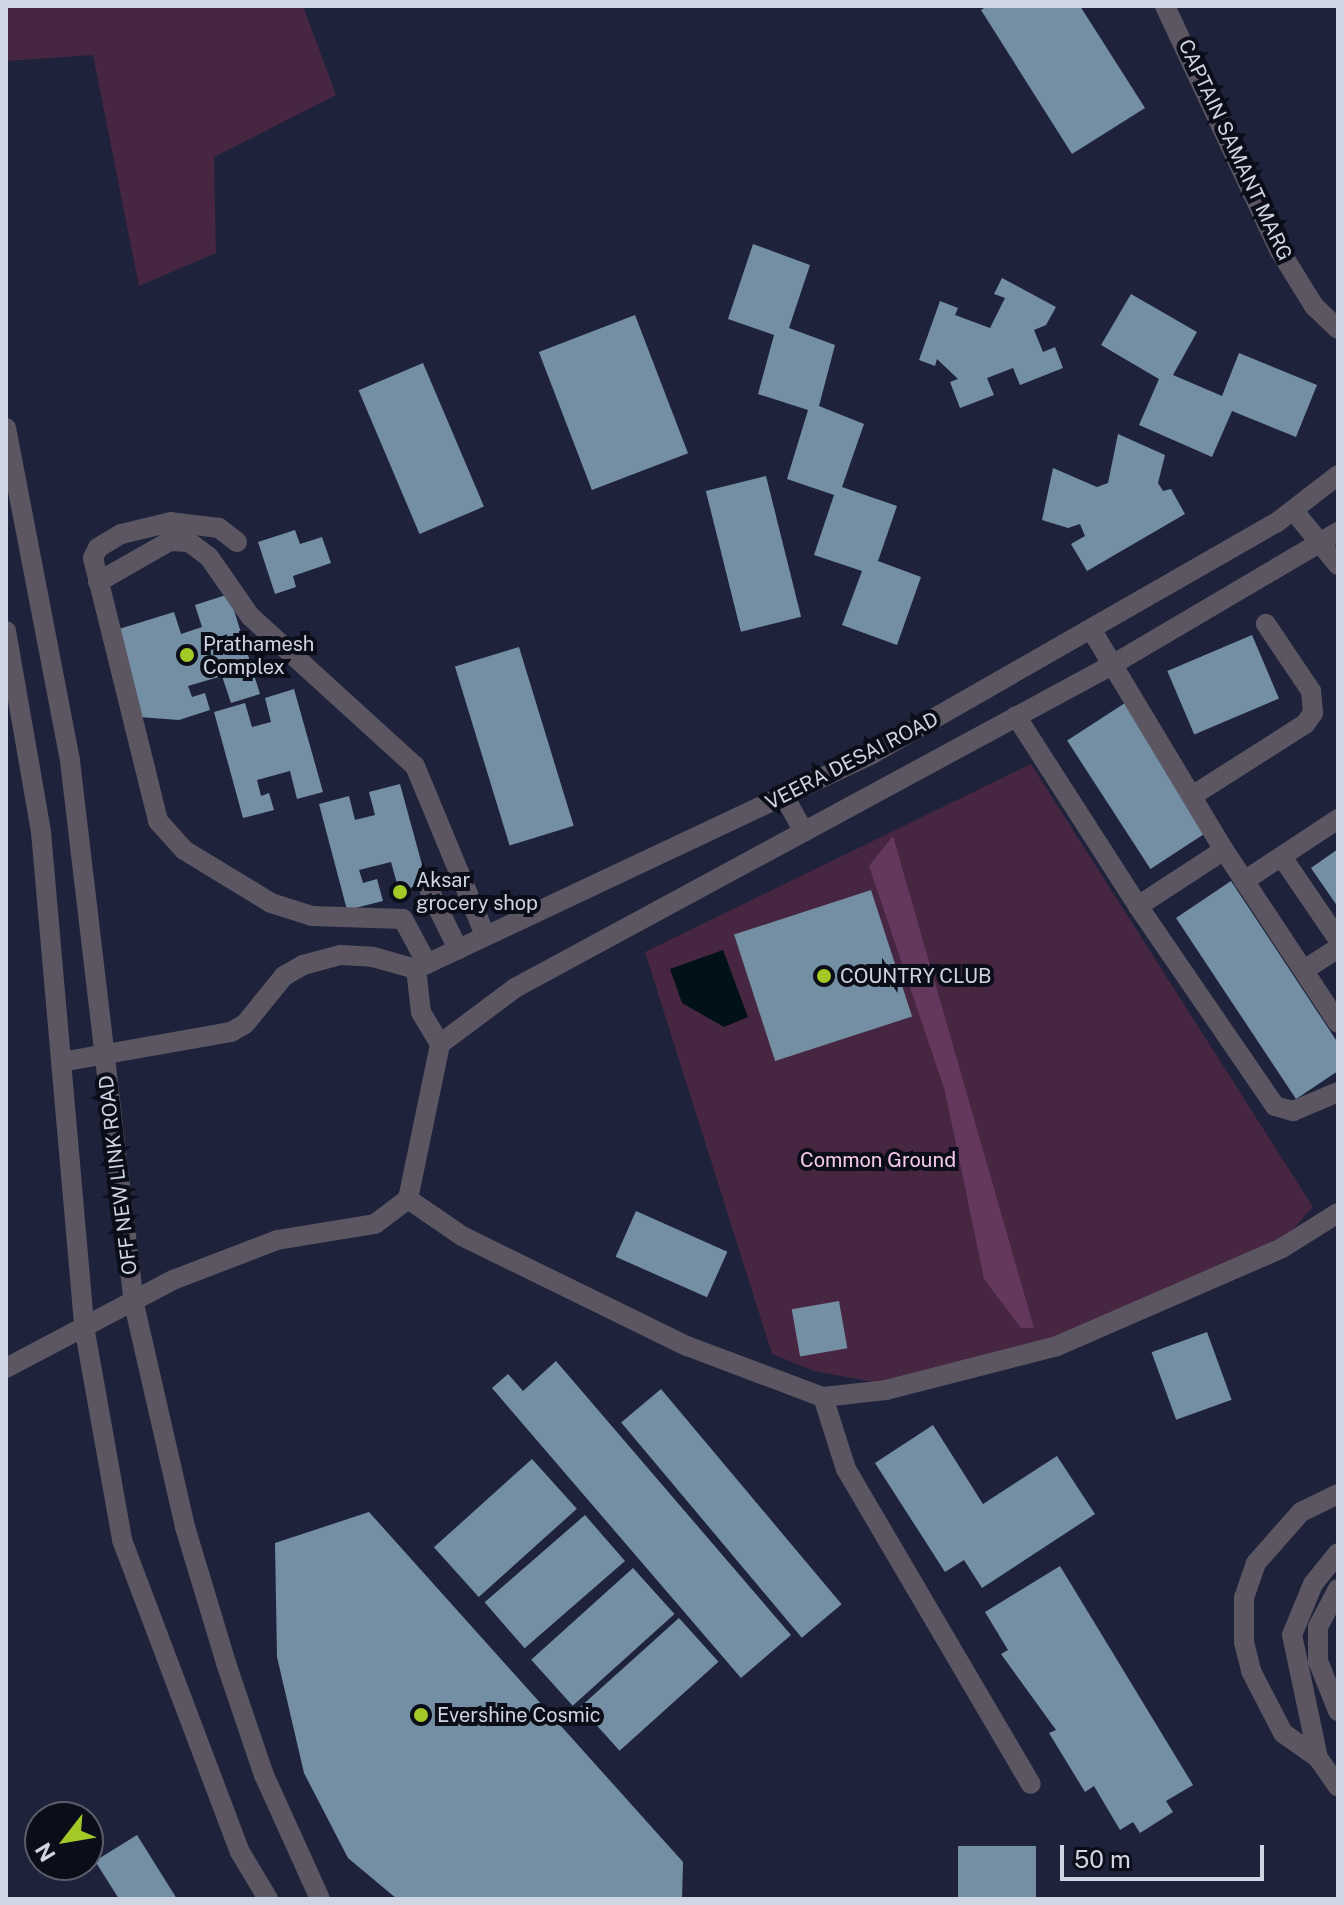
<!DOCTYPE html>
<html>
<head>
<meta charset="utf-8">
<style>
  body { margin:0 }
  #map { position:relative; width:1344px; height:1905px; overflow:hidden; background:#1e233b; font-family:"Public Sans",sans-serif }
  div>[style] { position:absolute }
  .green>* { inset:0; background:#462641 }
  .forest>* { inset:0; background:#64385d }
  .water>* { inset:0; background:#001217 }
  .building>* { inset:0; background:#748fa4; transform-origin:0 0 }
  .minor>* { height:20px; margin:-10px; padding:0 10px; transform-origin:10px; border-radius:10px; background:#5b5662 }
  .dots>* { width:22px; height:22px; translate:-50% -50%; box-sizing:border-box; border:4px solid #0b0e18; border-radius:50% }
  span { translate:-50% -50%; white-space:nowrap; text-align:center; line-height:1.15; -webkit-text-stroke:8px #0b0e18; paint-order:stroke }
  .street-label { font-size:20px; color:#d0d5e4 }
  .poi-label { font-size:20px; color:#d0d5e4 }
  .left { translate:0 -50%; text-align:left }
  .park-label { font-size:20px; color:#f7caee }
  .frame { position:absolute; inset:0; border:8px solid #d0d5e4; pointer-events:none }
  .north { position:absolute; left:24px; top:1801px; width:80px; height:80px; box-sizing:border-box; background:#0b0e18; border:2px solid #5a5e6a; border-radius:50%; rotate:239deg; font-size:22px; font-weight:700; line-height:32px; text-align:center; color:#d0d5e4 }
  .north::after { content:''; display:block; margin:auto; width:28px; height:36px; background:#a3c926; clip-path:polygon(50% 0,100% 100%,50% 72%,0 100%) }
  .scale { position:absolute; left:1060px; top:1845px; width:204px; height:36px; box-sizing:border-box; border:4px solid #d0d5e4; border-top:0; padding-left:10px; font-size:24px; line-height:28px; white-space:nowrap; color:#d0d5e4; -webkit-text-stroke:6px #0b0e18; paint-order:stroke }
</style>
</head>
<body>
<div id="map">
  <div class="green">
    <i style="clip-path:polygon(6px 6px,303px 6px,336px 95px,214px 157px,216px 253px,139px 286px,93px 55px,6px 61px)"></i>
    <i style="clip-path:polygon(1031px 764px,1313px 1207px,1281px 1242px,1057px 1338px,884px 1384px,814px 1371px,772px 1354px,645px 952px)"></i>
  </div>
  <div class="forest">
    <i style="clip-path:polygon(893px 836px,1034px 1328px,1021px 1328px,984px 1279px,945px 1091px,869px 866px)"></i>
  </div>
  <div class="water">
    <i style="clip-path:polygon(723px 950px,748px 1017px,724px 1027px,682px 1003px,670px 969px)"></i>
  </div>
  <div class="building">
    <i style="clip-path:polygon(987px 6px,1080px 6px,1145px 108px,1072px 154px,981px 10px)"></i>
    <i style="clip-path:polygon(753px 244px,810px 265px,789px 328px,835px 345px,819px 406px,864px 424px,842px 487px,897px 506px,878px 561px,921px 577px,897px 645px,842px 625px,862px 571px,814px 555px,834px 495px,787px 479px,808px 410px,758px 394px,774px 335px,728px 319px)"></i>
    <i style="clip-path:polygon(1002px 278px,1056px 307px,1046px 325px,1034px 330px,1043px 352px,1055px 347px,1063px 368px,1020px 385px,1013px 368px,987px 378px,994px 395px,960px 408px,950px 382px,958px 379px,937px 359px,935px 366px,919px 360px,940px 301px,958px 308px,955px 315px,990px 328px,1005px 298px,994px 294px)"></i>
    <i style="clip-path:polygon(1131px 294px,1197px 332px,1173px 375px,1222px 396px,1239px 353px,1317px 385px,1296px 437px,1232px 411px,1212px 457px,1139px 425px,1159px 379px,1101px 345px)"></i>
    <i style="left:635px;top:315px;width:148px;height:103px;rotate:69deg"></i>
    <i style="left:423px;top:363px;width:156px;height:70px;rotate:67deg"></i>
    <i style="clip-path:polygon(1118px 434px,1165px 455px,1158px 483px,1163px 491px,1171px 489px,1185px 514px,1087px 571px,1071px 544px,1085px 536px,1080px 524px,1068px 528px,1042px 520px,1053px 468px,1097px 487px,1108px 483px)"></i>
    <i style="left:766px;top:476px;width:145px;height:62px;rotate:76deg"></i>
    <i style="clip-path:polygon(295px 530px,300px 544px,322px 537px,331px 563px,293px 576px,296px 587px,275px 594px,258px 542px)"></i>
    <i style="clip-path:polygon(229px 594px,260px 694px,231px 703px,222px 676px,188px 686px,192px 697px,205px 693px,210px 710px,179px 720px,139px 717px,119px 629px,174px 612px,181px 634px,202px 627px,195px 605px)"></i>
    <i style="left:1252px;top:635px;width:69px;height:92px;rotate:67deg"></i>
    <i style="left:519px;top:647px;width:187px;height:67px;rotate:73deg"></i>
    <i style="clip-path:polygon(294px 689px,323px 792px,297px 799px,290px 771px,257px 780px,261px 796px,269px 793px,274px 810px,243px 818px,214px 712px,245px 703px,252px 727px,271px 722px,265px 698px)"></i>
    <i style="left:1125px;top:703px;width:153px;height:69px;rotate:57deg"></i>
    <i style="clip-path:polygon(400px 784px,427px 883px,399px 891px,391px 862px,359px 870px,363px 883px,377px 879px,383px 901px,347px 910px,319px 804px,349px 796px,355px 820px,375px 815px,369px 792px)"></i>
    <i style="clip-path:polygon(1338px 849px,1338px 907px,1311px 868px)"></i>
    <i style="clip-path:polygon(1231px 881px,1338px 1043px,1338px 1071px,1296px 1099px,1176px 918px)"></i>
    <i style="left:871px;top:890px;width:133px;height:144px;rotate:72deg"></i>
    <i style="left:636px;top:1211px;width:100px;height:50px;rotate:24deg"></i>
    <i style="left:839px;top:1301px;width:48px;height:48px;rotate:80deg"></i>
    <i style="left:1207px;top:1332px;width:72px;height:59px;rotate:70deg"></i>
    <i style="clip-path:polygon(556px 1361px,791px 1635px,741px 1678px,492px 1388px,508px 1374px,523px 1391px)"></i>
    <i style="left:661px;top:1389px;width:281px;height:52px;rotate:50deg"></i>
    <i style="clip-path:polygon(933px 1425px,983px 1504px,1057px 1456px,1095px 1514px,982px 1588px,964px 1560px,945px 1572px,875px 1463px)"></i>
    <i style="left:532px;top:1459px;width:67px;height:132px;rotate:48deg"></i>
    <i style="clip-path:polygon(369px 1512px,683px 1862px,682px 1899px,397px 1899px,348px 1858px,304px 1773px,277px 1657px,275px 1543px)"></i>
    <i style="left:585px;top:1515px;width:61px;height:133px;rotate:49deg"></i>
    <i style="clip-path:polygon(1060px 1566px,1193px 1785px,1166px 1801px,1173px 1812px,1140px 1833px,1133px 1822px,1120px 1830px,1094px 1786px,1085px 1792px,1049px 1733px,1056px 1730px,1001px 1654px,1008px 1650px,985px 1612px)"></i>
    <i style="left:633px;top:1568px;width:62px;height:137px;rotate:48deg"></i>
    <i style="left:679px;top:1618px;width:59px;height:133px;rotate:48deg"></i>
    <i style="clip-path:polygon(137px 1835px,177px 1899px,119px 1899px,95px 1861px)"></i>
    <i style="left:958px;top:1846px;width:78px;height:53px"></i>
  </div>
  <div class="minor">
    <i style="left:1165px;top:6px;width:271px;rotate:64.9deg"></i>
    <i style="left:1280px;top:251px;width:65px;rotate:58.3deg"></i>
    <i style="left:1314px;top:306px;width:33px;rotate:44deg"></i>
    <i style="left:6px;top:428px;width:339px;rotate:79.1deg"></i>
    <i style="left:70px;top:761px;width:547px;rotate:83.28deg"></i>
    <i style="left:134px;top:1304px;width:229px;rotate:77.1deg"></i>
    <i style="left:185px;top:1527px;width:142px;rotate:73.2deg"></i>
    <i style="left:226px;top:1663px;width:118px;rotate:71.3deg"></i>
    <i style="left:264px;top:1775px;width:136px;rotate:65.7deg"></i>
    <i style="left:1293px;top:510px;width:71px;rotate:50.7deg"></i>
    <i style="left:237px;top:542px;width:23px;rotate:-142deg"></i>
    <i style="left:219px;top:528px;width:48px;rotate:-172.9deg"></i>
    <i style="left:171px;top:522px;width:51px;rotate:166.5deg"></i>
    <i style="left:121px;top:534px;width:27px;rotate:149deg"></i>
    <i style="left:98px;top:548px;width:11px;rotate:117deg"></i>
    <i style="left:93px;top:558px;width:271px;rotate:76.1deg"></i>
    <i style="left:158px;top:821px;width:39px;rotate:48deg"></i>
    <i style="left:184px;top:850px;width:102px;rotate:31.3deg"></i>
    <i style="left:271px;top:903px;width:43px;rotate:17.6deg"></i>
    <i style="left:312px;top:916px;width:91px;rotate:1.9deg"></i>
    <i style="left:403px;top:919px;width:51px;rotate:61.9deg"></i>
    <i style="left:98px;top:582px;width:83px;rotate:-29.7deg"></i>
    <i style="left:170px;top:541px;width:19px;rotate:3deg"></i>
    <i style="left:189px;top:542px;width:25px;rotate:37deg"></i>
    <i style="left:209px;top:557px;width:72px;rotate:55.2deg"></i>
    <i style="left:250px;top:616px;width:223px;rotate:42.3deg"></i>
    <i style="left:415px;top:766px;width:183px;rotate:67.5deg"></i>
    <i style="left:1091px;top:629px;width:258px;rotate:59deg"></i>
    <i style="left:1224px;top:850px;width:207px;rotate:56.6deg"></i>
    <i style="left:6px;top:631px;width:204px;rotate:80.1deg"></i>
    <i style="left:41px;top:832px;width:496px;rotate:85deg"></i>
    <i style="left:84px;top:1326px;width:217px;rotate:79.9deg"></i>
    <i style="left:122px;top:1540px;width:334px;rotate:69.3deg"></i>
    <i style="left:240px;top:1852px;width:55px;rotate:59.2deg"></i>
    <i style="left:1016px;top:716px;width:226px;rotate:57.3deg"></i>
    <i style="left:784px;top:796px;width:41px;rotate:60.9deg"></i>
    <i style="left:1192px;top:796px;width:134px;rotate:-32.5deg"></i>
    <i style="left:1305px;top:724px;width:14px;rotate:-54deg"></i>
    <i style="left:1313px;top:713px;width:22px;rotate:-95deg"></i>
    <i style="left:1311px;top:691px;width:81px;rotate:-123.9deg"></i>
    <i style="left:1224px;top:850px;width:103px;rotate:146.9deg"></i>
    <i style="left:1138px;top:906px;width:242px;rotate:55.6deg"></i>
    <i style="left:1275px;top:1106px;width:19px;rotate:16deg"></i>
    <i style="left:1293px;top:1111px;width:49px;rotate:-22.9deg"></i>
    <i style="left:1282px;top:857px;width:99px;rotate:55.7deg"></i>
    <i style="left:1244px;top:881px;width:113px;rotate:-33.4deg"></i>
    <i style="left:430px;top:892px;width:64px;rotate:63.8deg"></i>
    <i style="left:1304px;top:970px;width:40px;rotate:-32.9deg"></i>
    <i style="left:440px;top:1044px;width:37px;rotate:-121deg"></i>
    <i style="left:421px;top:1012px;width:43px;rotate:-96.6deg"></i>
    <i style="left:416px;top:969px;width:504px;rotate:-25.24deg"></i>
    <i style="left:872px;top:754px;width:465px;rotate:-29.8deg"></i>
    <i style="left:1276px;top:523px;width:78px;rotate:-37.7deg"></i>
    <i style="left:440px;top:1044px;width:94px;rotate:-36.7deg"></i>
    <i style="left:515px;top:988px;width:679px;rotate:-28.42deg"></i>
    <i style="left:1112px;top:665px;width:262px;rotate:-30.5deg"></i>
    <i style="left:61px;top:1062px;width:173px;rotate:-10deg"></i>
    <i style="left:231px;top:1032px;width:16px;rotate:-30deg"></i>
    <i style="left:245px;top:1024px;width:62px;rotate:-50.9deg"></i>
    <i style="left:284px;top:976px;width:22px;rotate:-30deg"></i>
    <i style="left:303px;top:965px;width:38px;rotate:-15deg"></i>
    <i style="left:340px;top:955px;width:33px;rotate:3deg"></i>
    <i style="left:373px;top:957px;width:45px;rotate:15.6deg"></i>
    <i style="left:408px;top:1199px;width:65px;rotate:34.4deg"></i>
    <i style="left:462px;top:1236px;width:250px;rotate:26.1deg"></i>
    <i style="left:687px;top:1346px;width:145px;rotate:20.6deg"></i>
    <i style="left:823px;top:1397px;width:63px;rotate:-6.3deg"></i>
    <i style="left:886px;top:1390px;width:177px;rotate:-14.4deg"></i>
    <i style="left:1057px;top:1346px;width:245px;rotate:-23.5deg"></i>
    <i style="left:1282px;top:1248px;width:66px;rotate:-32deg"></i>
    <i style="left:6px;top:1368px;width:189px;rotate:-27.8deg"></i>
    <i style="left:173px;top:1280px;width:111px;rotate:-21deg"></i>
    <i style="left:277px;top:1240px;width:99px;rotate:-9.3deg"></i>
    <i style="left:375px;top:1224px;width:41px;rotate:-37.1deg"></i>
    <i style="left:408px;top:1199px;width:158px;rotate:-78.3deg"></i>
    <i style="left:823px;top:1397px;width:76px;rotate:72.3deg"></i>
    <i style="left:846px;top:1469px;width:365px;rotate:59.6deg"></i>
    <i style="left:1338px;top:1494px;width:41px;rotate:154.1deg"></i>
    <i style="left:1301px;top:1512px;width:68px;rotate:131.4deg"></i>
    <i style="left:1256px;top:1563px;width:36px;rotate:109deg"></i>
    <i style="left:1244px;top:1597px;width:45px;rotate:90deg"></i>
    <i style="left:1244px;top:1642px;width:30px;rotate:76deg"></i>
    <i style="left:1251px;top:1671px;width:70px;rotate:62.7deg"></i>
    <i style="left:1283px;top:1733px;width:43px;rotate:35.5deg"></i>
    <i style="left:1318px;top:1758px;width:35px;rotate:55deg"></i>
    <i style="left:1338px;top:1589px;width:43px;rotate:117.8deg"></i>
    <i style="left:1318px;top:1627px;width:34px;rotate:90deg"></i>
    <i style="left:1318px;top:1661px;width:54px;rotate:68.2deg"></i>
    <i style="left:1318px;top:1758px;width:126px;rotate:-101.9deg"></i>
    <i style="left:1292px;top:1635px;width:55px;rotate:-67.6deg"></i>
    <i style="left:1313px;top:1584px;width:40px;rotate:-51deg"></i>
  </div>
  <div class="dots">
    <i style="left:187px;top:655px;background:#a3c926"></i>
    <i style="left:400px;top:892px;background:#a3c926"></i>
    <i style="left:824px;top:976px;background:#a3c926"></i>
    <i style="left:421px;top:1715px;background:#a3c926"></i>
  </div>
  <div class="street-label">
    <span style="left:1235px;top:150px;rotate:65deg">CAPTAIN SAMANT MARG</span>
    <span style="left:852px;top:761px;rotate:-27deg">VEERA DESAI ROAD</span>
    <span style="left:118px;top:1175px;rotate:-97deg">OFF NEW LINK ROAD</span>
  </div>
  <div class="poi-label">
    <span class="left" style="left:203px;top:656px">Prathamesh<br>Complex</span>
    <span class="left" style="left:416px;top:892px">Aksar<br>grocery shop</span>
    <span class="left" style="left:840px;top:976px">COUNTRY CLUB</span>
    <span class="left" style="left:437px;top:1715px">Evershine Cosmic</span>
  </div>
  <div class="park-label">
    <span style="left:878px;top:1160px">Common Ground</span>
  </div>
  <div class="frame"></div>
  <div class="north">N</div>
  <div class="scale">50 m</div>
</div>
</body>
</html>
